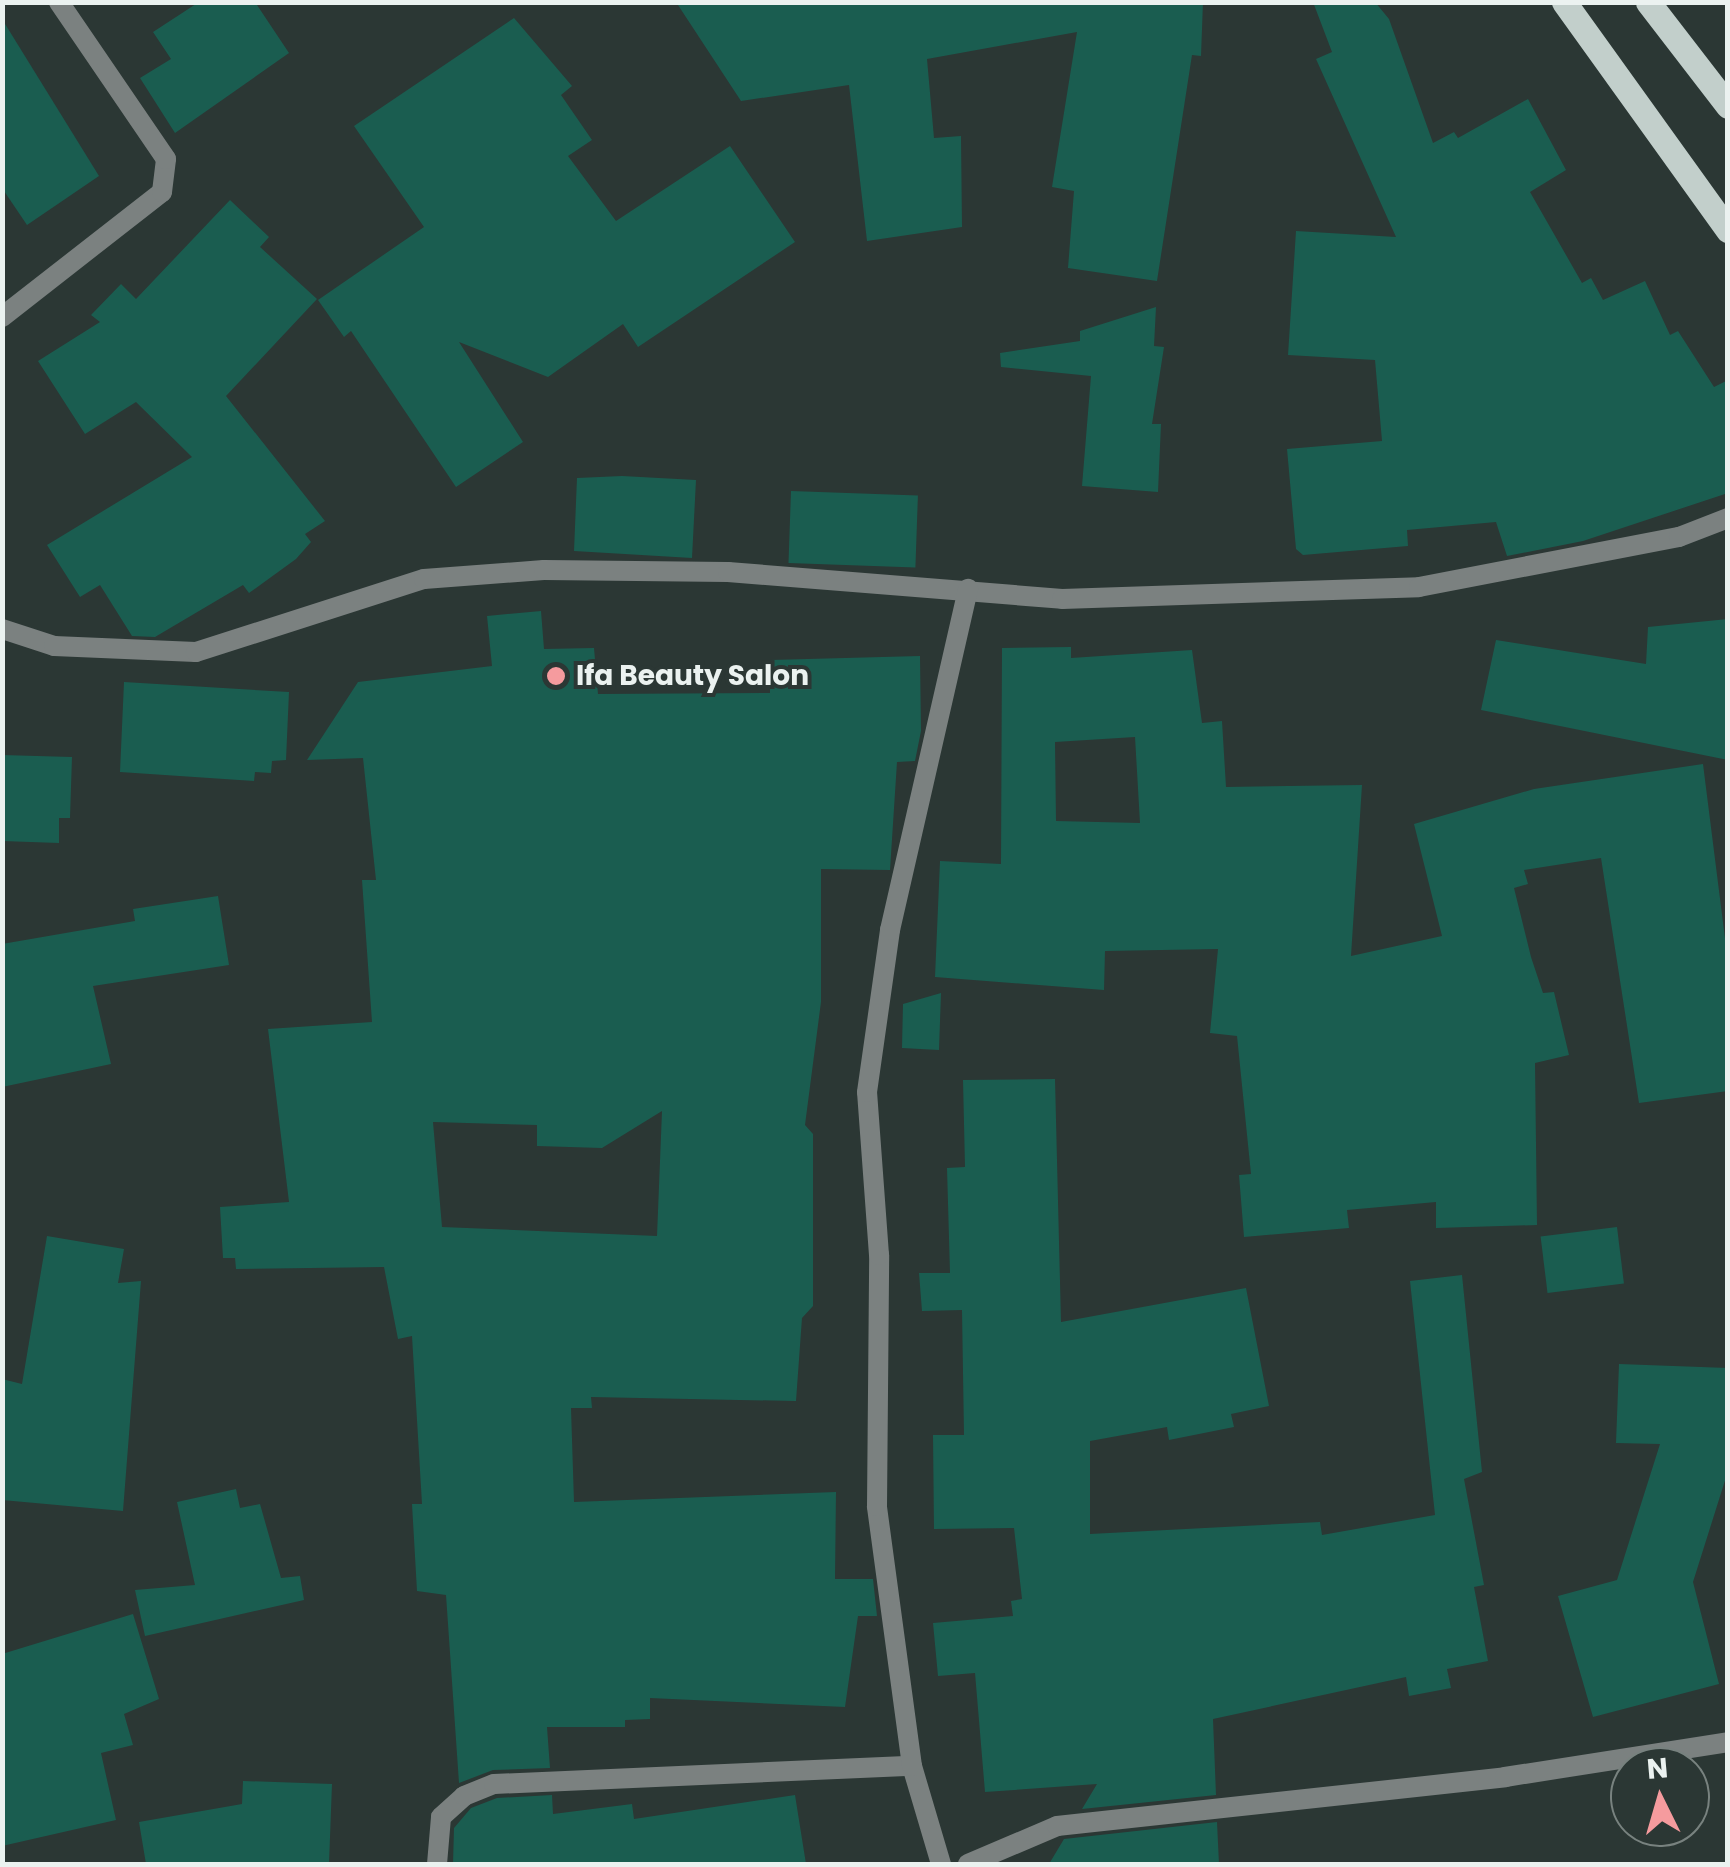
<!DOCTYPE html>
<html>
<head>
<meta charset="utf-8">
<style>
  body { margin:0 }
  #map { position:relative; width:1730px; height:1867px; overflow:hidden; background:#2b3734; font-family:Poppins,sans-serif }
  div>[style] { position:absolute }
  .building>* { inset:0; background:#1a5d50; transform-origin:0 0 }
  .street>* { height:20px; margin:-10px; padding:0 10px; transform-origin:10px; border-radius:10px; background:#7b8180 }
  .primary>* { height:25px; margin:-12.5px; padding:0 12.5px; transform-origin:12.5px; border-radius:12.5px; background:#c2cfcb }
  .dots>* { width:28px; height:28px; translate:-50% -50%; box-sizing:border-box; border:5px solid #2b3734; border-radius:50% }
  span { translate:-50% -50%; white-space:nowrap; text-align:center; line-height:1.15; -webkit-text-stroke:8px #2b3734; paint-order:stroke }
  .poi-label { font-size:28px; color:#ebf2f0; font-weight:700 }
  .left { translate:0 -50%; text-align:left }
  .frame { position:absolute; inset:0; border:5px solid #ebf2f0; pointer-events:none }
  .north { position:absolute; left:1610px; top:1747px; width:100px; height:100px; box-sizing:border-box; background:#2b3734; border:2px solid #78827f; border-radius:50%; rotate:355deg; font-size:28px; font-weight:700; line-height:40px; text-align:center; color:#ebf2f0 }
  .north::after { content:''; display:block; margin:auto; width:35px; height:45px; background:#f59b9e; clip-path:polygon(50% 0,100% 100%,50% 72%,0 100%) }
</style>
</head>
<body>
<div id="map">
  <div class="building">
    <i style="clip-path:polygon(199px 2px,255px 2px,289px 53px,175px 133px,140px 78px,171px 59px,153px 32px)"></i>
    <i style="clip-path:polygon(676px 2px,1203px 2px,1201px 56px,1192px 55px,1157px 281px,1068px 268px,1074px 191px,1052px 187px,1077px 32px,927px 59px,934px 138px,961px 136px,962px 227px,867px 241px,849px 85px,741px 101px)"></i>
    <i style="clip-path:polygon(1313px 2px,1375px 2px,1389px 19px,1433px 143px,1454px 132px,1458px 138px,1528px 99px,1566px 170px,1530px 192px,1582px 283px,1591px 278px,1603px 300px,1645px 281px,1670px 335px,1678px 331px,1714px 387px,1728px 380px,1728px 493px,1583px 541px,1507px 556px,1496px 522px,1407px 530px,1408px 546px,1303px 555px,1296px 549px,1287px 449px,1382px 441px,1375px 360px,1288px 355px,1296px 231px,1396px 237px,1316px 59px,1332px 52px)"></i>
    <i style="clip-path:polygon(514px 18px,572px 86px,561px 95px,592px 140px,568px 156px,616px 221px,730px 146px,795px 242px,638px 347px,623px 324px,548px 377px,459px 342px,523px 442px,456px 487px,351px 331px,344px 337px,318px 300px,424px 227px,354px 126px)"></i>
    <i style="clip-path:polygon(2px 19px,99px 176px,27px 225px,2px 188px)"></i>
    <i style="clip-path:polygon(230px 200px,269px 237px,260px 247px,317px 299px,226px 396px,325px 521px,305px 534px,311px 542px,296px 559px,249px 593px,243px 585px,155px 637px,132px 636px,100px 585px,80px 597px,47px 545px,192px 457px,136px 402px,85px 434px,38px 361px,100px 322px,91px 315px,121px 284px,136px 299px)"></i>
    <i style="clip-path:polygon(1156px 307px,1154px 346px,1164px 347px,1152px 424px,1161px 424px,1158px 492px,1082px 486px,1091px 376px,1001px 367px,1000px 353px,1080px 341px,1080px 331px)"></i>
    <i style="clip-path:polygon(622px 476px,696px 480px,692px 558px,574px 551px,577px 478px)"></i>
    <i style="left:791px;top:491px;width:127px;height:72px;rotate:2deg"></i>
    <i style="clip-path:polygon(evenodd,541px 611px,544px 649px,594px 648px,598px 694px,770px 693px,770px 660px,920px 656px,921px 731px,915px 761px,897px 762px,890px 870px,821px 869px,821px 1002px,805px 1125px,813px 1134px,813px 1306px,802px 1318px,796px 1401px,591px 1397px,592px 1408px,571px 1408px,574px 1502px,836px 1492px,835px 1579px,873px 1579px,877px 1616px,858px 1616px,845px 1707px,650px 1698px,650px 1719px,625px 1720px,625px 1727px,547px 1727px,550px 1768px,493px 1770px,459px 1783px,446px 1595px,417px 1591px,412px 1504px,422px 1504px,412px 1336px,398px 1339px,384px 1267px,236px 1269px,235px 1258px,223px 1258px,220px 1207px,289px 1202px,268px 1029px,372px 1022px,362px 880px,376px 880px,363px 758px,307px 760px,358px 682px,492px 666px,487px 616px,541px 611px,662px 1111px,657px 1236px,442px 1227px,433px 1122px,537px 1125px,537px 1146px,602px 1148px,662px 1111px)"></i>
    <i style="clip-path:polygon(1728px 619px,1728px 760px,1481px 710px,1496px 640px,1646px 664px,1648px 627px)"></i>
    <i style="clip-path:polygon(evenodd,1071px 647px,1071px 658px,1192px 650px,1202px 723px,1222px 721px,1226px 787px,1362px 785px,1351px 956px,1442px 936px,1414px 824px,1534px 789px,1703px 764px,1728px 962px,1728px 1091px,1639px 1103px,1601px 858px,1524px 870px,1528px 884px,1514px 888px,1531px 957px,1543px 993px,1554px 992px,1569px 1055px,1535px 1063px,1537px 1225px,1436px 1228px,1436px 1202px,1347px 1210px,1349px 1228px,1244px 1237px,1239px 1175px,1251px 1174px,1237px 1036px,1210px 1033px,1218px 949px,1105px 951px,1104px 990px,935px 977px,940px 861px,1001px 864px,1002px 648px,1071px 647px,1135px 737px,1140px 823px,1056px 821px,1055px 742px,1135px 737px)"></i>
    <i style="clip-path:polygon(124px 682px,289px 692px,286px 760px,272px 761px,271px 773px,255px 772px,254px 781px,120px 772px)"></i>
    <i style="clip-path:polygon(2px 755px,72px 757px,70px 818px,59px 818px,59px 843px,2px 841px)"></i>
    <i style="clip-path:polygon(218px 896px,229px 965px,93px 986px,111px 1064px,2px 1087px,2px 944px,135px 921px,133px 909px)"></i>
    <i style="clip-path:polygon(941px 993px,939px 1050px,902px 1048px,903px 1004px)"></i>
    <i style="clip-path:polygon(1055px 1079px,1061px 1322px,1246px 1288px,1269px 1406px,1231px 1414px,1234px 1427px,1169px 1440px,1167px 1427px,1090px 1441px,1090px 1534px,1320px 1522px,1322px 1535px,1435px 1515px,1410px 1281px,1462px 1275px,1482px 1472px,1464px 1479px,1484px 1585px,1474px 1587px,1488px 1661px,1447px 1669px,1451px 1688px,1409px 1696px,1406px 1677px,1213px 1719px,1216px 1795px,1082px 1809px,1097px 1784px,985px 1792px,975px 1673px,938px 1676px,933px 1623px,1013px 1616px,1011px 1601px,1022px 1599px,1014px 1528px,934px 1529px,933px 1435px,964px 1435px,962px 1310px,922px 1311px,919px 1273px,950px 1273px,947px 1168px,965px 1167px,963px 1080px)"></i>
    <i style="left:1617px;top:1227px;width:57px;height:77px;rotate:83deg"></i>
    <i style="clip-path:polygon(47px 1236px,124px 1249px,118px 1283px,141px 1281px,123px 1511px,2px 1500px,2px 1379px,22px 1384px)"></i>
    <i style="clip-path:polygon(1619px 1364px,1728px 1368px,1728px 1471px,1693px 1582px,1719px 1684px,1593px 1717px,1558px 1596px,1617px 1580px,1660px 1444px,1616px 1443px)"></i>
    <i style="clip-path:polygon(236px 1489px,240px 1508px,260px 1504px,281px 1578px,300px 1576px,304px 1600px,145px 1636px,135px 1590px,195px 1585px,177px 1502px)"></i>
    <i style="clip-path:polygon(133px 1614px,159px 1699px,124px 1714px,133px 1745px,101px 1753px,116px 1820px,2px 1846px,2px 1654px)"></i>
    <i style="clip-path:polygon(243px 1781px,332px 1784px,329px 1864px,146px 1864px,139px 1822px,242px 1804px)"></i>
    <i style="clip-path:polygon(552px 1795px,553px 1814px,632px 1804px,634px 1819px,795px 1795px,806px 1864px,453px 1864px,454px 1828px,471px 1808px,497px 1798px)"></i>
    <i style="clip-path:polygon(1217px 1822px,1219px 1864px,1049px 1864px,1064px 1839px)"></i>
  </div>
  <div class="street">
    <i style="left:2px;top:317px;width:203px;rotate:-38deg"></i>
    <i style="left:162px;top:192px;width:33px;rotate:-83deg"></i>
    <i style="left:166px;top:159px;width:190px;rotate:-124.3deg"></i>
    <i style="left:2px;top:629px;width:55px;rotate:18.1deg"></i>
    <i style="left:54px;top:646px;width:142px;rotate:2.4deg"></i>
    <i style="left:196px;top:652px;width:239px;rotate:-17.8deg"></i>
    <i style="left:424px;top:579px;width:120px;rotate:-4.3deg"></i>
    <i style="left:544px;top:570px;width:184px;rotate:0.6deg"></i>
    <i style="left:728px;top:572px;width:335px;rotate:4.6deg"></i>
    <i style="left:1062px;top:599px;width:357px;rotate:-1.9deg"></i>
    <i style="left:1419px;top:587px;width:265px;rotate:-10.9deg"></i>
    <i style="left:1679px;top:537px;width:53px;rotate:-21.2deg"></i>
    <i style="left:437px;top:1864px;width:47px;rotate:-85.1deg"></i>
    <i style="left:441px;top:1817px;width:31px;rotate:-42deg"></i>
    <i style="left:464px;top:1796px;width:32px;rotate:-22deg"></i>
    <i style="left:494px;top:1784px;width:418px;rotate:-2.5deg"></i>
    <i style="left:941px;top:1864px;width:102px;rotate:-106.5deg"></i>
    <i style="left:912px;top:1766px;width:262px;rotate:-97.7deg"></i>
    <i style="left:877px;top:1506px;width:251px;rotate:-89.5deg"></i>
    <i style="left:879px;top:1255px;width:163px;rotate:-94.2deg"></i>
    <i style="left:867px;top:1092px;width:164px;rotate:-81.9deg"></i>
    <i style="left:890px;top:930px;width:350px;rotate:-77.1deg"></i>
    <i style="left:968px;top:1864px;width:97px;rotate:-23.1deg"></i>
    <i style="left:1057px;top:1826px;width:451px;rotate:-6.2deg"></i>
    <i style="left:1505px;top:1777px;width:226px;rotate:-8.9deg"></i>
  </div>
  <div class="primary">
    <i style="left:1564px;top:2px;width:281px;rotate:54.3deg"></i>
    <i style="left:1648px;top:2px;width:131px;rotate:52.4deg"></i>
  </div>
  <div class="dots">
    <i style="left:556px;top:676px;background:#f59b9e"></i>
  </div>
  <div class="poi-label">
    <span class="left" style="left:576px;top:676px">Ifa Beauty Salon</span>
  </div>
  <div class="frame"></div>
  <div class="north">N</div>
</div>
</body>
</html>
